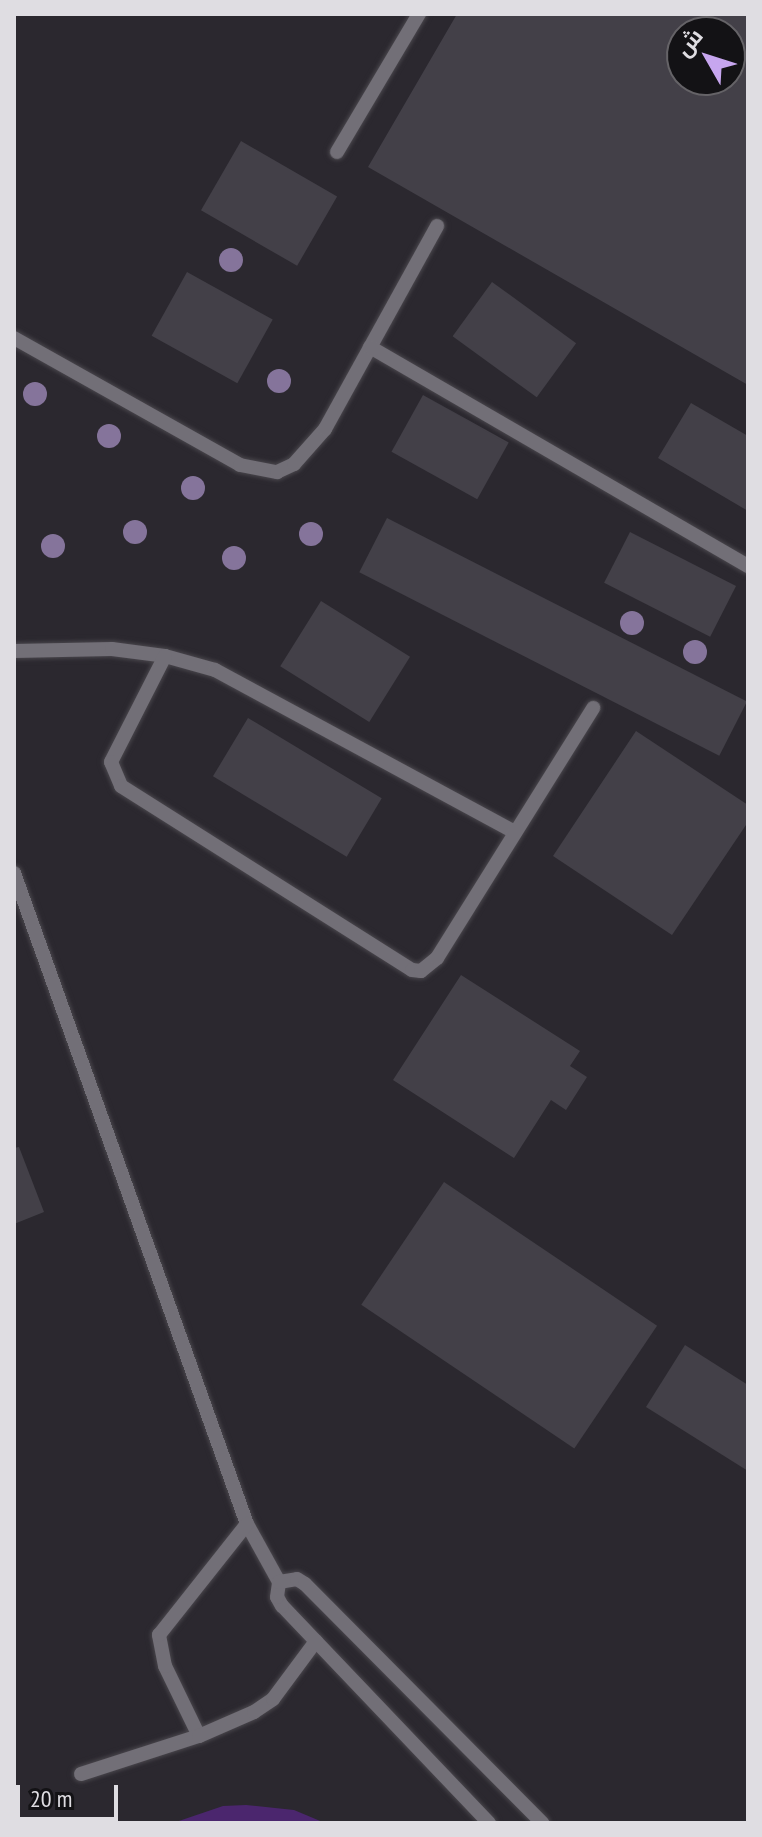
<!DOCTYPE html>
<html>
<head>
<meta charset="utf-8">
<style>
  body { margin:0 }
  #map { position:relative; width:762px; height:1837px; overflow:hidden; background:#2b282f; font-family:"PT Sans Narrow",Cairo,sans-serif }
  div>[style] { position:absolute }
  .green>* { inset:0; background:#4b266e }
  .building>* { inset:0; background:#434048; transform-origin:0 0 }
  .roads { filter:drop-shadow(0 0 2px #49464c) drop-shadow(0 0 2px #49464c) }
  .service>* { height:14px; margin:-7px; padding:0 7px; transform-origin:7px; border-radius:7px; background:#726f77 }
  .trees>* { width:24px; height:24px; margin:-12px; border-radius:50%; background:#85749b }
  span { translate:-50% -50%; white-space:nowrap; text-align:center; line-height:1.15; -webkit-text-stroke:6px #131215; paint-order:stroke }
  .frame { position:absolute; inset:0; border:16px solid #dfdde2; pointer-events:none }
  .north { position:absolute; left:666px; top:16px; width:80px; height:80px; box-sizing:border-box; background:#131215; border:2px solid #656367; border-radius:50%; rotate:309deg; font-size:22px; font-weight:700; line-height:32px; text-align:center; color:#dfdde2 }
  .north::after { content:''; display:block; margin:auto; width:28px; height:36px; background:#c7a6ef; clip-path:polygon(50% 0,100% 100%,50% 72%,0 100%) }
  .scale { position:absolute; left:16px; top:1785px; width:102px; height:36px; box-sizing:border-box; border:4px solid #dfdde2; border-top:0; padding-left:10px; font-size:24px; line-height:28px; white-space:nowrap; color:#dfdde2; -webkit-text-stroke:6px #131215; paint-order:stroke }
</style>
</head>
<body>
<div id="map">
  <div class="green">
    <i style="clip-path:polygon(246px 1805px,294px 1810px,325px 1823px,173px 1823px,223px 1806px)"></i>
  </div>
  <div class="building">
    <i style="clip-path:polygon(evenodd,457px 14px,748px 14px,748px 385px,368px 167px,457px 14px,682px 32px,730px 32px,730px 80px,682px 80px,682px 32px)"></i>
    <i style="left:241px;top:141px;width:111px;height:80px;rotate:30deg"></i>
    <i style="left:187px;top:272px;width:98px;height:73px;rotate:29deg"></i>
    <i style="left:492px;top:282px;width:104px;height:67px;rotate:36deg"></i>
    <i style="left:423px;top:395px;width:98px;height:65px;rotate:29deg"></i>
    <i style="clip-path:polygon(691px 403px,748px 436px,748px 511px,658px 458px)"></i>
    <i style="left:387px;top:518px;width:404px;height:61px;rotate:27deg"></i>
    <i style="left:630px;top:532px;width:119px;height:57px;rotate:27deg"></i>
    <i style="left:321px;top:601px;width:105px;height:77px;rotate:32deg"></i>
    <i style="left:248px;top:718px;width:156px;height:68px;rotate:31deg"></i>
    <i style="clip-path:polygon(636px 731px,748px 805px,748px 822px,672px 935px,553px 856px)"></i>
    <i style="clip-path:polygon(461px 975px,580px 1051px,570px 1066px,587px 1077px,566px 1110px,551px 1100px,514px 1158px,393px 1080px)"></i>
    <i style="clip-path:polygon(19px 1147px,44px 1212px,14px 1224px,14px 1148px)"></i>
    <i style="left:444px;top:1182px;width:257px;height:148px;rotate:34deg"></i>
    <i style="clip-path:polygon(685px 1345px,748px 1385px,748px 1471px,646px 1407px)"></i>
  </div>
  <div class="roads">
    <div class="service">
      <i style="left:337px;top:152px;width:161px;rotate:-59.3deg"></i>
      <i style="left:14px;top:338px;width:259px;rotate:29.3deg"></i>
      <i style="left:240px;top:465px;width:38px;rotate:11deg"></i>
      <i style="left:277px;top:472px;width:19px;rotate:-25deg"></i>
      <i style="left:294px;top:464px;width:47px;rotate:-48.5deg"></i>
      <i style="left:325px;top:429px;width:232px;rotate:-61.1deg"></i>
      <i style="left:370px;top:347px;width:437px;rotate:30.1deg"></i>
      <i style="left:14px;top:651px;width:98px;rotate:-1.2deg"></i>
      <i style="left:112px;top:649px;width:53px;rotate:7.5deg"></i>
      <i style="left:165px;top:656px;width:52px;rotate:15.6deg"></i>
      <i style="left:215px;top:670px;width:341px;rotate:28.4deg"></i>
      <i style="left:165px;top:656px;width:119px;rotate:117deg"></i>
      <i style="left:111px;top:762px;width:26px;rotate:67deg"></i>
      <i style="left:121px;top:786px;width:344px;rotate:32.3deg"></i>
      <i style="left:412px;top:970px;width:9px;rotate:6deg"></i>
      <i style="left:421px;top:971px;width:21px;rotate:-39deg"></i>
      <i style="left:437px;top:958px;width:295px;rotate:-58deg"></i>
      <i style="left:14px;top:873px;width:691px;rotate:70.31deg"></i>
      <i style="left:247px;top:1524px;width:66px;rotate:61.1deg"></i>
      <i style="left:199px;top:1736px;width:78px;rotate:-115.9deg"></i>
      <i style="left:165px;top:1666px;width:32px;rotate:-101deg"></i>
      <i style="left:159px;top:1635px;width:142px;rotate:-51.6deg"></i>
      <i style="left:81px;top:1774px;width:124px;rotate:-17.9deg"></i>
      <i style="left:199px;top:1736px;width:60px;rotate:-23.6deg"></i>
      <i style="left:254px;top:1712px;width:23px;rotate:-34deg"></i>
      <i style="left:273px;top:1699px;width:72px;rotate:-53.4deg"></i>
      <i style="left:489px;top:1823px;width:300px;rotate:-133.6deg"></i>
      <i style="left:282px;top:1606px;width:10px;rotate:-119deg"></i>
      <i style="left:277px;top:1597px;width:15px;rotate:-82deg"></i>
      <i style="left:279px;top:1582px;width:18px;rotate:-9deg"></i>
      <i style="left:297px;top:1579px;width:9px;rotate:32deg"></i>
      <i style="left:305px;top:1584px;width:337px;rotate:45.2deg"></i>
    </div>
  </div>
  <div class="trees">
    <i style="left:231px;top:260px"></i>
    <i style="left:279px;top:381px"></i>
    <i style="left:35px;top:394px"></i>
    <i style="left:109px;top:436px"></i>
    <i style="left:193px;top:488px"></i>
    <i style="left:135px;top:532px"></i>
    <i style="left:311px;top:534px"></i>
    <i style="left:53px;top:546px"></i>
    <i style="left:234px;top:558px"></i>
    <i style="left:632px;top:623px"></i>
    <i style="left:695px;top:652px"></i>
  </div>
  <div class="frame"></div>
  <div class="north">ش</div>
  <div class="scale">20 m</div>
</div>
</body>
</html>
